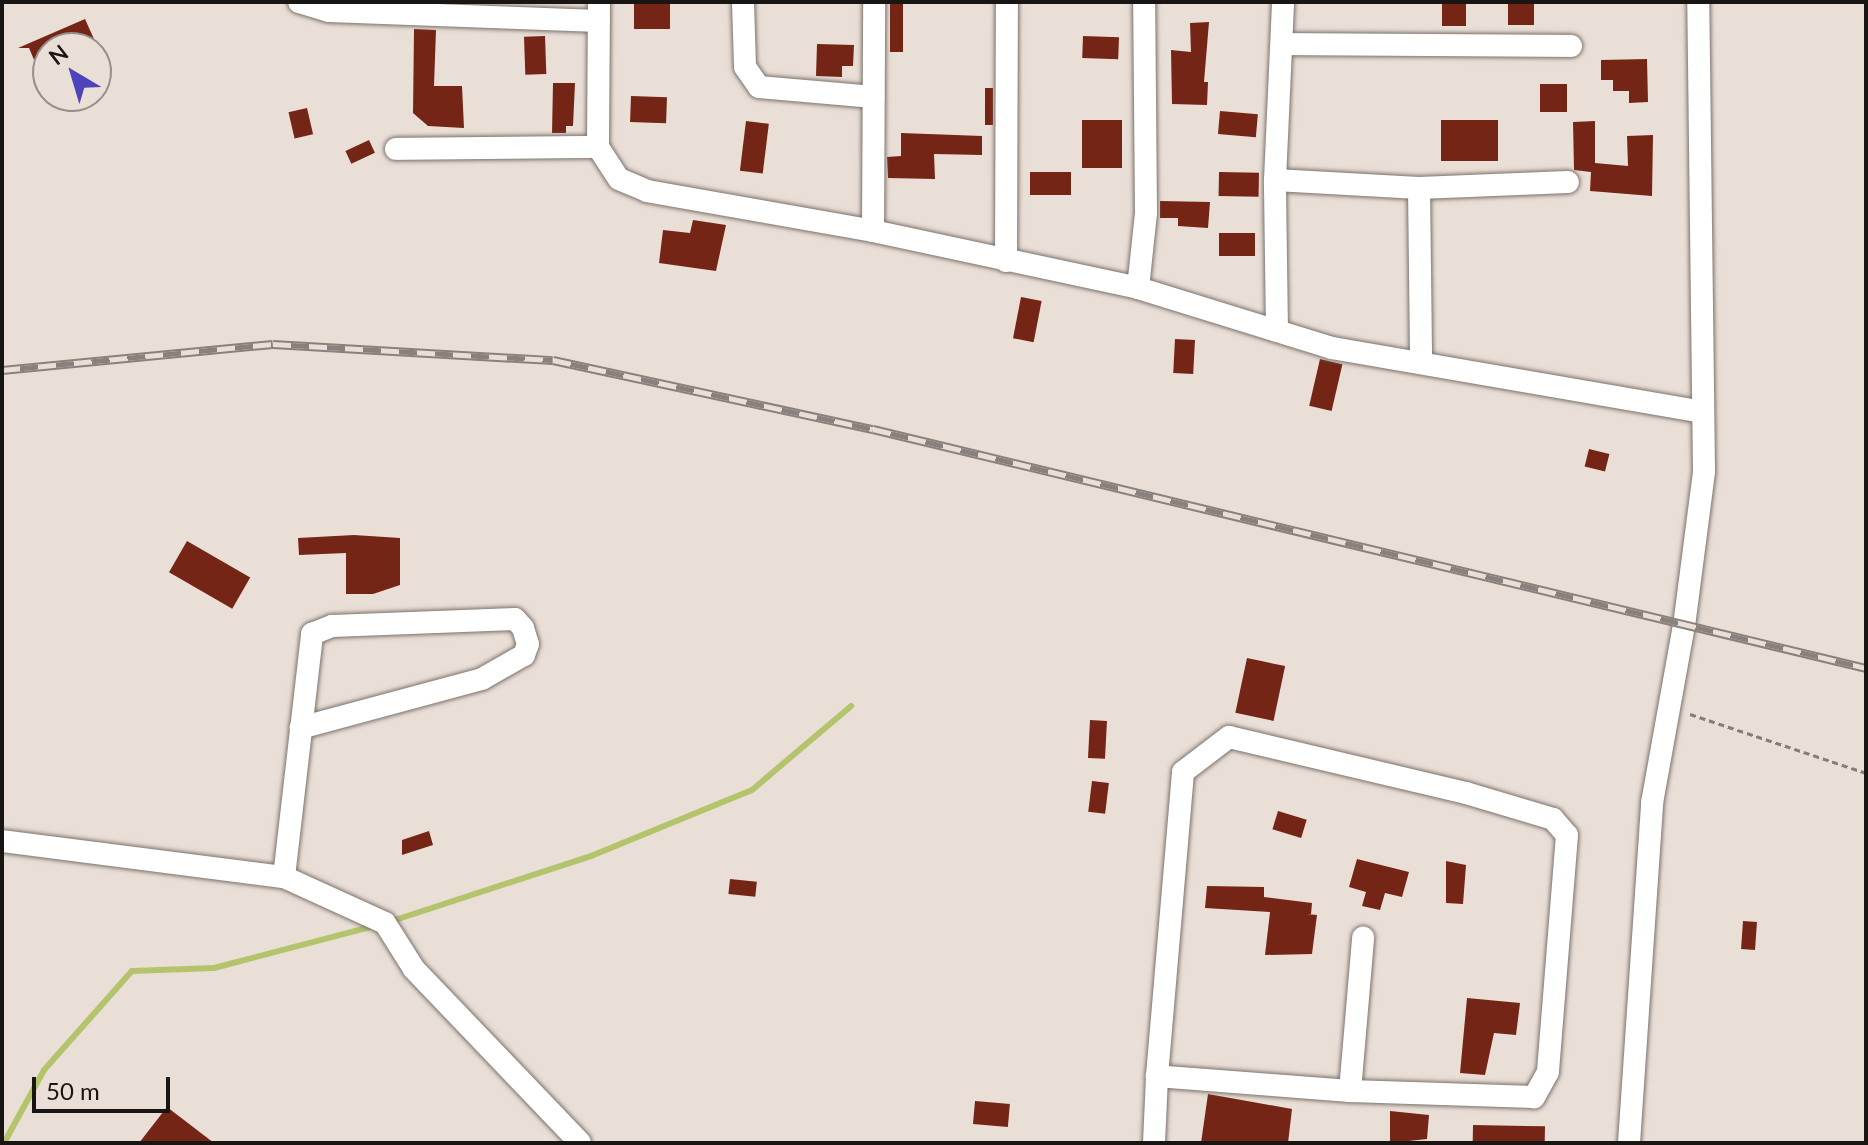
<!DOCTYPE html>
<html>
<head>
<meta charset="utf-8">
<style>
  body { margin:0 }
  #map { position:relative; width:1868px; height:1145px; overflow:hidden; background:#eadfd7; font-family:Lato,sans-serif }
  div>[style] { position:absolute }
  .stream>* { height:6px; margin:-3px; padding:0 3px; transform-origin:3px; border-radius:3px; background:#b4c46c }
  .building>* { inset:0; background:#742515; transform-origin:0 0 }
  .path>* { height:3px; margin-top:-1.5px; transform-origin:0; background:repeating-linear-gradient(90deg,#857e78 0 6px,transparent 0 10px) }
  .roads { filter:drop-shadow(0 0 2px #7b726a) drop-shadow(0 0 2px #7b726a) }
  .minor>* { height:22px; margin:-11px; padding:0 11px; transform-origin:11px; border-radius:11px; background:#fff }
  .rail>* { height:9px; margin-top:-4.5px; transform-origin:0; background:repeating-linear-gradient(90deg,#eadfd7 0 18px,#89817c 0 36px); box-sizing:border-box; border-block:2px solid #89817c }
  span { translate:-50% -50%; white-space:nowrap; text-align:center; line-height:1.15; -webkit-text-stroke:8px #eadfd7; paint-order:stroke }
  .frame { position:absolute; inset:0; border:4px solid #191513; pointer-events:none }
  .north { position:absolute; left:32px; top:32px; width:80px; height:80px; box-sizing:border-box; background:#eadfd7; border:2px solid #968e89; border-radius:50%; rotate:322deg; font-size:22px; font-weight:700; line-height:32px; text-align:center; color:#191513 }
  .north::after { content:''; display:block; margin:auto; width:28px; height:36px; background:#4d44bb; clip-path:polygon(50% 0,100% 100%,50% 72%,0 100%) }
  .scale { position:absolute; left:32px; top:1077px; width:138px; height:36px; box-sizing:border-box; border:4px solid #191513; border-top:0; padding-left:10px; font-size:24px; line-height:28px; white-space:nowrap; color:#191513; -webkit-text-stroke:6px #eadfd7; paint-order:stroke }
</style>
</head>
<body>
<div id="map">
  <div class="stream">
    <i style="left:389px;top:922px;width:213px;rotate:-18.1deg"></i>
    <i style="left:591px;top:856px;width:174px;rotate:-22.3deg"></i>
    <i style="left:752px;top:790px;width:130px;rotate:-40.3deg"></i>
    <i style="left:4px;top:1143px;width:83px;rotate:-61.3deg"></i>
    <i style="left:44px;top:1070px;width:132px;rotate:-48.4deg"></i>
    <i style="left:132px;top:971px;width:82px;rotate:-2.1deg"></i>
    <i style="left:214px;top:968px;width:165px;rotate:-14.7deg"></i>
  </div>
  <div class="building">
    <i style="left:634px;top:2px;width:36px;height:27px"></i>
    <i style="left:890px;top:2px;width:13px;height:50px"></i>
    <i style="left:1442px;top:2px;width:24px;height:24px"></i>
    <i style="left:1508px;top:2px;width:26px;height:23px"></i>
    <i style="clip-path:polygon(85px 19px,98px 48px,48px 48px,48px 93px,29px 48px,18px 48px)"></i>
    <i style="clip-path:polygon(1209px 22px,1204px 82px,1208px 82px,1207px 105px,1172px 104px,1171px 50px,1191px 52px,1190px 23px)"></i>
    <i style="clip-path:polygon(414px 29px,436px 30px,434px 86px,462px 86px,464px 128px,428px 126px,413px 113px)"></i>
    <i style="left:545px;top:36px;width:38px;height:21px;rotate:88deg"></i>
    <i style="left:1083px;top:36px;width:36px;height:22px;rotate:2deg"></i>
    <i style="clip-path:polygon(817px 44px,854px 45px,853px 66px,842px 66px,842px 77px,816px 76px)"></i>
    <i style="clip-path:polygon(1647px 59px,1648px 102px,1629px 103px,1629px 91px,1613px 91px,1613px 80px,1601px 80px,1601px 60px)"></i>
    <i style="clip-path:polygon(553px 83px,575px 83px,573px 126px,566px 126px,566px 133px,552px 133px)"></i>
    <i style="left:1540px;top:84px;width:27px;height:28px"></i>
    <i style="left:985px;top:88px;width:8px;height:37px"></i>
    <i style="left:631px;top:96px;width:36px;height:26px;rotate:2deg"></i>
    <i style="left:307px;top:108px;width:27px;height:19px;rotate:77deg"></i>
    <i style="left:1220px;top:111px;width:38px;height:23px;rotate:5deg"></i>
    <i style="left:1082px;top:120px;width:40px;height:48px"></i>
    <i style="left:1498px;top:120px;width:41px;height:57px;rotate:90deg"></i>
    <i style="left:746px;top:121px;width:23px;height:50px;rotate:7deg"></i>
    <i style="clip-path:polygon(1595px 121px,1595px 163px,1628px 166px,1627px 136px,1653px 135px,1652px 196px,1590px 191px,1591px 172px,1574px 170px,1573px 122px)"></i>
    <i style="clip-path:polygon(901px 133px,982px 136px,982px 155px,934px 154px,935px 179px,888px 178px,887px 157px,901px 156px)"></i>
    <i style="left:369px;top:140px;width:14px;height:26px;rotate:65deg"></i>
    <i style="left:1030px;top:172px;width:41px;height:23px"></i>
    <i style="left:1219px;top:172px;width:40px;height:24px;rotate:1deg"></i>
    <i style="clip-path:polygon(1160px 201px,1210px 202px,1208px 228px,1178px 226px,1178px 218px,1160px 218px)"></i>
    <i style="clip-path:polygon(693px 220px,726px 225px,716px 271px,659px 263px,663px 230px,690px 233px)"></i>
    <i style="left:1255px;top:233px;width:23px;height:36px;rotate:90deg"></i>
    <i style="left:1021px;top:297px;width:21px;height:42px;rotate:11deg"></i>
    <i style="left:1175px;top:339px;width:20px;height:34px;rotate:3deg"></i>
    <i style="left:1320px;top:359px;width:23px;height:48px;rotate:13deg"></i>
    <i style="left:1589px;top:449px;width:21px;height:18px;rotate:14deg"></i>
    <i style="clip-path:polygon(354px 535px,400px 538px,400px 585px,373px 594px,346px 594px,346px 553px,299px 555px,298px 538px)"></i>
    <i style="left:187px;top:541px;width:73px;height:36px;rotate:30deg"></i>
    <i style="left:1247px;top:658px;width:39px;height:56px;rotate:12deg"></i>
    <i style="left:1090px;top:720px;width:17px;height:38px;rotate:3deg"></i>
    <i style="left:1092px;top:781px;width:17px;height:31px;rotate:7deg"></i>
    <i style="left:1278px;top:811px;width:30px;height:19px;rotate:17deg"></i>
    <i style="clip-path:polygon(429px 831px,433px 845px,402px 855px,402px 840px)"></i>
    <i style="clip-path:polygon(1357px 859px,1409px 872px,1402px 897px,1385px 893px,1380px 910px,1362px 906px,1366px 892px,1349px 887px)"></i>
    <i style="clip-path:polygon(1446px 861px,1466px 865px,1463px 904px,1446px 903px)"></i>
    <i style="left:730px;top:879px;width:27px;height:15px;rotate:6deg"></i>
    <i style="clip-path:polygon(1207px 886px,1264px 887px,1264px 897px,1312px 903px,1311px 914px,1307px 914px,1317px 915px,1312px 954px,1265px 955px,1270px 912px,1205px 908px)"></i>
    <i style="left:1743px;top:921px;width:14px;height:28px;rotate:4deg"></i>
    <i style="clip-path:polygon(1467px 998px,1520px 1003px,1516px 1035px,1494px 1033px,1485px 1075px,1460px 1073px)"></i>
    <i style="clip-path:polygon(1208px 1094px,1292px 1109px,1288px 1143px,1201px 1143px)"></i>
    <i style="left:975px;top:1101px;width:35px;height:23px;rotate:5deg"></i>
    <i style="clip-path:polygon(167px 1107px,214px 1143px,139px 1143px)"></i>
    <i style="clip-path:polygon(1390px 1111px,1429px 1115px,1427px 1139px,1390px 1143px)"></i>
    <i style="left:1473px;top:1125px;width:72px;height:18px;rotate:1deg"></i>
  </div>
  <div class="path">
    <i style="left:1690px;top:714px;width:186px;rotate:18.5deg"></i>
  </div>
  <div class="roads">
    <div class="minor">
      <i style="left:299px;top:2px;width:31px;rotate:17deg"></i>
      <i style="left:329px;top:11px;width:270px;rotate:2.1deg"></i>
      <i style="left:599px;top:2px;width:145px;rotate:90.4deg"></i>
      <i style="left:598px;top:147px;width:38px;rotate:57deg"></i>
      <i style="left:619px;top:179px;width:30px;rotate:23deg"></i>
      <i style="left:647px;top:191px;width:230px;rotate:10deg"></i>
      <i style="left:873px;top:231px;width:271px;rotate:12.1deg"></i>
      <i style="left:1138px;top:288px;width:75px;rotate:-83.9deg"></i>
      <i style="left:1146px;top:213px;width:211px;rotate:-90.5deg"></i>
      <i style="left:743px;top:2px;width:65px;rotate:88.2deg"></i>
      <i style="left:745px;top:67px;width:24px;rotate:55deg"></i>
      <i style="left:759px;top:87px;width:115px;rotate:5deg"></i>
      <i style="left:1284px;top:44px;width:287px;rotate:0.4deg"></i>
      <i style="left:396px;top:149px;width:202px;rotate:-0.6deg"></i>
      <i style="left:1275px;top:180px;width:144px;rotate:3.2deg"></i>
      <i style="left:1419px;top:188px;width:149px;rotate:-2.3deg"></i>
      <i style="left:1419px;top:188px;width:174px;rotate:89.3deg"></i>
      <i style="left:873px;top:231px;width:229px;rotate:-89.7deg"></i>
      <i style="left:1006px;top:261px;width:259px;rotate:-89.8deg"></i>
      <i style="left:1138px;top:288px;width:203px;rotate:17.2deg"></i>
      <i style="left:1332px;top:348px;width:375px;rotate:9.8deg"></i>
      <i style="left:1277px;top:331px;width:151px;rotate:-90.8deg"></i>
      <i style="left:1275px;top:180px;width:178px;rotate:-87.4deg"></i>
      <i style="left:2px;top:841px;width:284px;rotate:7.3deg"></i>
      <i style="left:284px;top:877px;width:111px;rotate:24.5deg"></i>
      <i style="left:385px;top:923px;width:54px;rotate:57.8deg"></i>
      <i style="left:414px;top:969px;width:240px;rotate:46.3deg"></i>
      <i style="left:284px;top:877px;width:245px;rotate:-83.4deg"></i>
      <i style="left:312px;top:634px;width:22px;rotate:-22deg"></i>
      <i style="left:332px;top:626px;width:183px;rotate:-2.2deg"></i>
      <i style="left:515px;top:619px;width:12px;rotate:48deg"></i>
      <i style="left:523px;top:628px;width:17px;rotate:73deg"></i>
      <i style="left:528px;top:644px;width:12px;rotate:110deg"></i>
      <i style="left:524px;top:655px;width:48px;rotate:150.3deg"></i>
      <i style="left:482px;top:679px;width:188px;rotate:164.9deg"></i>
      <i style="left:1350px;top:1091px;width:154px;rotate:-85.1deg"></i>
      <i style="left:1154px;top:1143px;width:67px;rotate:-87.4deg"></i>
      <i style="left:1157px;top:1076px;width:305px;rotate:-85.1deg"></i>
      <i style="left:1183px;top:772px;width:58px;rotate:-37.3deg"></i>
      <i style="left:1229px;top:737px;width:244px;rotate:13.3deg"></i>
      <i style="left:1466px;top:793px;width:91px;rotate:16.6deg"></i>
      <i style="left:1553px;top:819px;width:21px;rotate:49deg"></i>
      <i style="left:1567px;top:835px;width:238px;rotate:94.6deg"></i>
      <i style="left:1548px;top:1072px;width:29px;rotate:119deg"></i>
      <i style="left:1534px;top:1097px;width:184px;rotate:-178.1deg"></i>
      <i style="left:1350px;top:1091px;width:194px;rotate:-175.6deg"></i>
      <i style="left:1629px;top:1143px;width:341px;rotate:-86.1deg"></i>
      <i style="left:1652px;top:803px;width:180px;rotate:-79.8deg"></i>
      <i style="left:1684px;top:626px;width:156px;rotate:-82.6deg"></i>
      <i style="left:1704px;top:471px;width:469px;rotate:-90.7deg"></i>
    </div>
  </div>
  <div class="rail">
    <i style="left:2px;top:370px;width:272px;rotate:-5.5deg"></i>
    <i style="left:273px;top:344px;width:280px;rotate:3.3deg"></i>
    <i style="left:553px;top:360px;width:327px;rotate:12.2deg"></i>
    <i style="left:873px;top:429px;width:1021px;rotate:13.53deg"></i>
  </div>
  <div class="frame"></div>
  <div class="north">N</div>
  <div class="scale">50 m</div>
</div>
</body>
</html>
